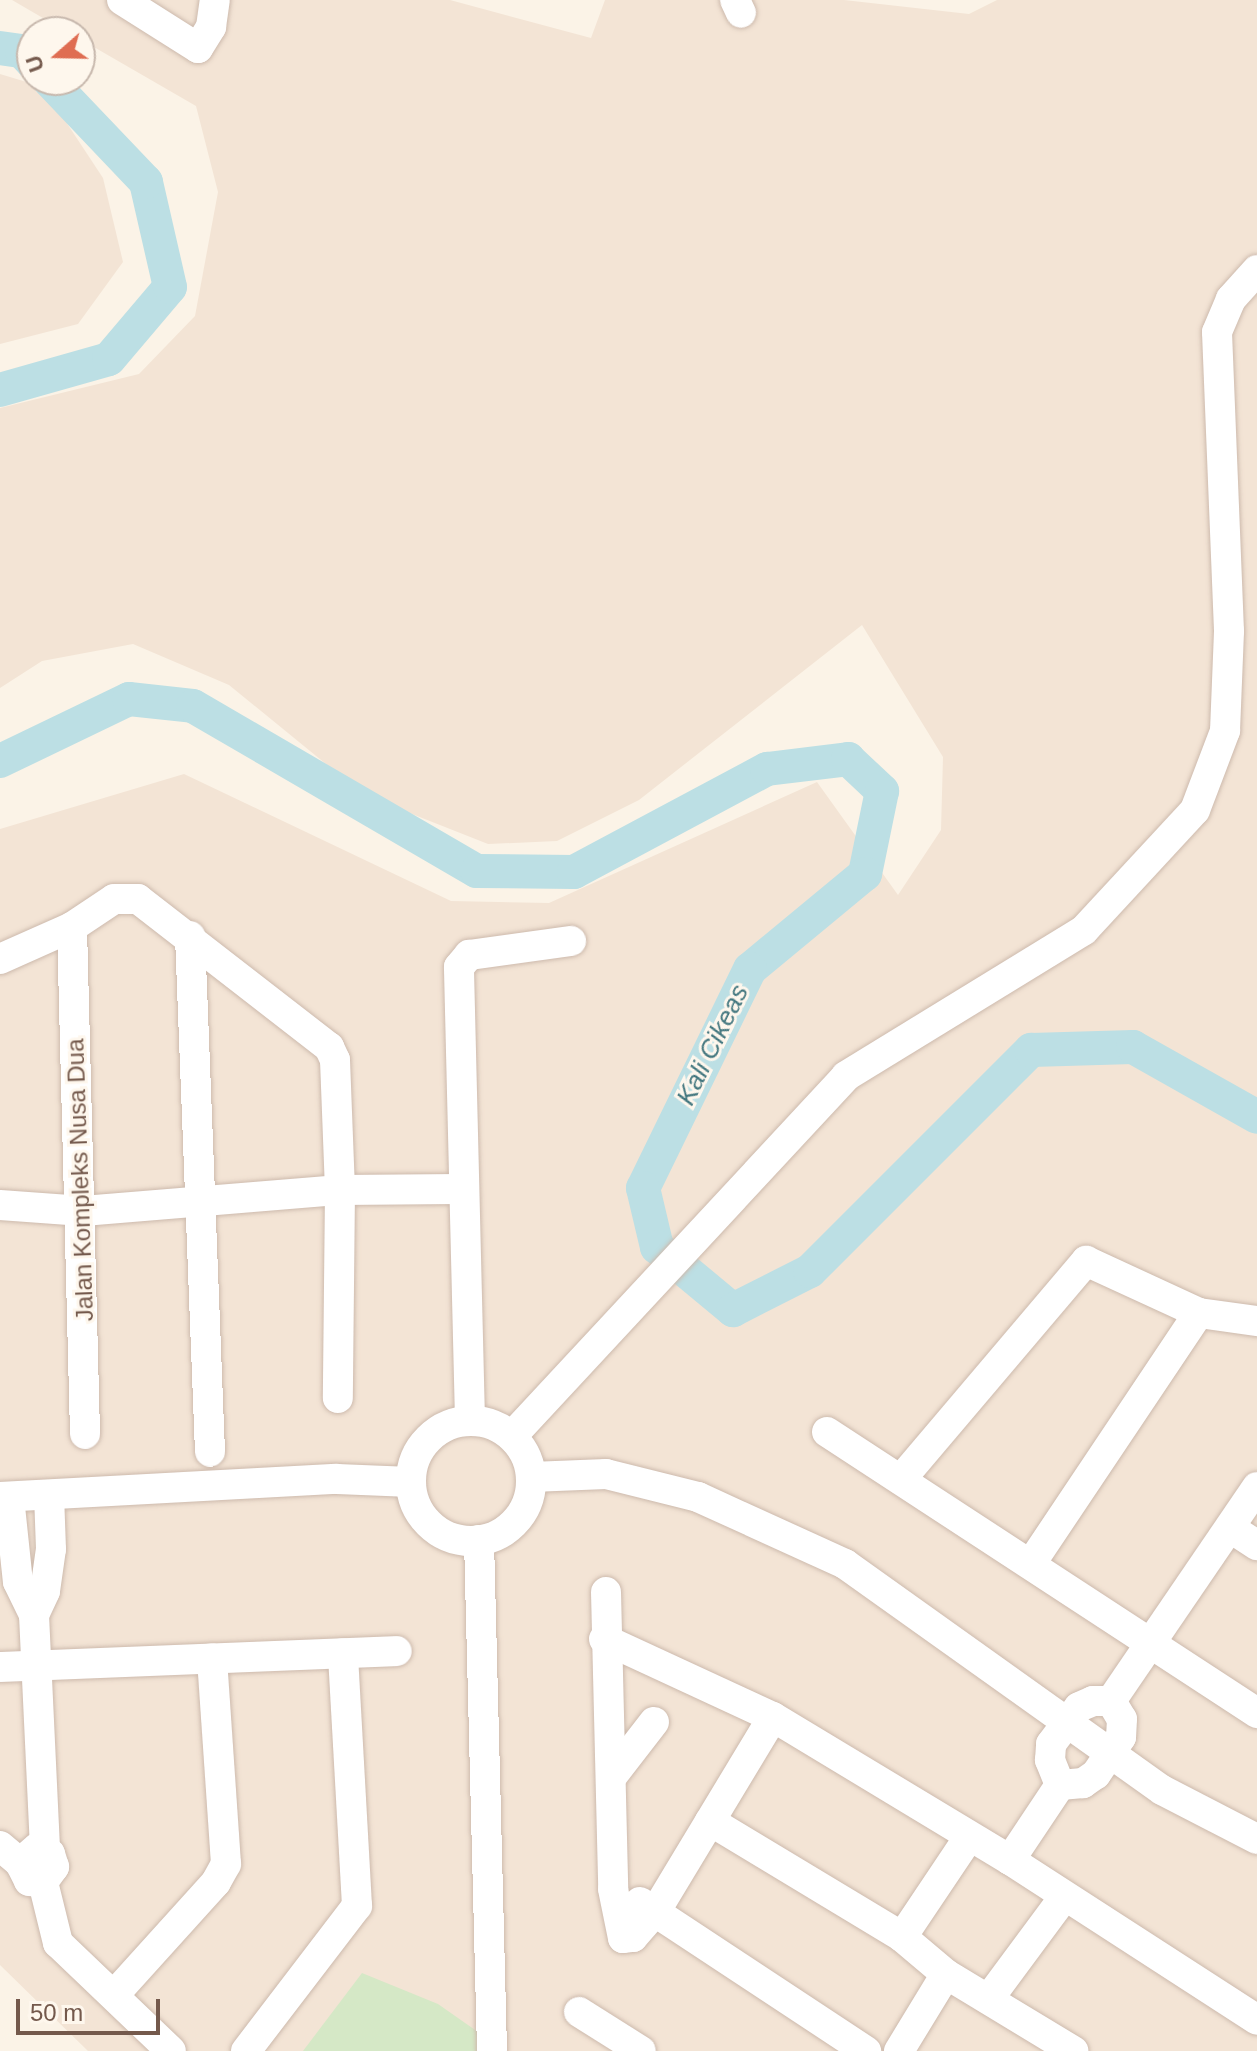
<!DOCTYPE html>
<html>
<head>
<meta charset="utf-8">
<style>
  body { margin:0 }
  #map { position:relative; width:1257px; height:2051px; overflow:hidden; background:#fbf3e7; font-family:Helvetica,sans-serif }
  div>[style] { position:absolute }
  .residential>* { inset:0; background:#f3e4d5 }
  .green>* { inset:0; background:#d5e8c6 }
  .river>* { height:34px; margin:-17px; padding:0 17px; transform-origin:17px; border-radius:17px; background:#bcdfe4 }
  .roads { filter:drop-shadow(0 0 2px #cdbaad) drop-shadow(0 0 2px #cdbaad) }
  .minor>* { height:30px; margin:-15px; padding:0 15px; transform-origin:15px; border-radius:15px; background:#fff }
  .minor>.ring { margin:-15px; padding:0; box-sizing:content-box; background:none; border:30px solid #fff; border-radius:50% }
  span { translate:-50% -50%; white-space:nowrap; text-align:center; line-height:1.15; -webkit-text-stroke:6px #fef7ed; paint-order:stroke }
  .street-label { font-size:24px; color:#74594c }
  .water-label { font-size:26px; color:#43777f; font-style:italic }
  .north { position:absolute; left:16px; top:16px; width:80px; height:80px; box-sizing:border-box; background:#fef7ed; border:2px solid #c7b8ad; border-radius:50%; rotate:250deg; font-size:22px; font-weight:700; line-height:32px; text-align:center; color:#74594c }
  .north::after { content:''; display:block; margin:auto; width:28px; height:36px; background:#df6d52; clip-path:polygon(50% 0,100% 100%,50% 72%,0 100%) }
  .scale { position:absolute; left:16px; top:1999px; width:144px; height:36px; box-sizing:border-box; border:4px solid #74594c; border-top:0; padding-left:10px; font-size:24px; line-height:28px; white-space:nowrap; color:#74594c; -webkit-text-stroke:6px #fef7ed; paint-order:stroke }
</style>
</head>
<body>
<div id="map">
  <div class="residential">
    <i style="clip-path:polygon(12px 0,450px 0,591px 38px,605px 0,844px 0,969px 14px,997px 0,1257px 0,1257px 2051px,88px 2051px,0 1965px,0 829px,184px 774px,451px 901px,549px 903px,817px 782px,898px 895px,941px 830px,943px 757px,862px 625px,639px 800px,557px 841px,488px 844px,364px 795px,229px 685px,133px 644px,42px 661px,0 688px,0 408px,139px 374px,195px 316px,218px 192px,196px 106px,80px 39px,80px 32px,67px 32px)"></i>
    <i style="clip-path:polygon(0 74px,43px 87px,103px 178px,123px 262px,78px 324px,0 344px)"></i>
  </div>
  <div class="green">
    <i style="clip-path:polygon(362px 1973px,438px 2004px,478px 2032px,480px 2051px,303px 2051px)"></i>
  </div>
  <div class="river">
    <i style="left:0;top:48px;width:22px;rotate:8deg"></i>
    <i style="left:22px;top:51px;width:15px;rotate:48deg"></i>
    <i style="left:0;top:390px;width:113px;rotate:-15.9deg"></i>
    <i style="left:109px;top:359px;width:94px;rotate:-49.7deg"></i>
    <i style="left:170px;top:287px;width:108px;rotate:-102.9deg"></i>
    <i style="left:146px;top:182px;width:141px;rotate:-133.6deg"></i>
    <i style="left:0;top:761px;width:143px;rotate:-25.7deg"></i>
    <i style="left:129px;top:699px;width:64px;rotate:6.2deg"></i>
    <i style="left:193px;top:706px;width:328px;rotate:30.2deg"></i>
    <i style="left:477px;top:871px;width:97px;rotate:0.6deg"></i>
    <i style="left:574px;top:872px;width:219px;rotate:-28.1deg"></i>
    <i style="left:767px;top:769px;width:82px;rotate:-7deg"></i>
    <i style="left:848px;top:759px;width:47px;rotate:43.3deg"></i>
    <i style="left:882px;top:791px;width:85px;rotate:101.6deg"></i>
    <i style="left:865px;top:874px;width:149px;rotate:140.4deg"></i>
    <i style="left:750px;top:969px;width:244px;rotate:116deg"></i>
    <i style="left:643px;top:1188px;width:61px;rotate:76.7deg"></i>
    <i style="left:657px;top:1247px;width:99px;rotate:39.7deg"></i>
    <i style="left:733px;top:1310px;width:86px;rotate:-26.9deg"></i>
    <i style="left:810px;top:1271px;width:313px;rotate:-45deg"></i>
    <i style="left:1031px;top:1050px;width:102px;rotate:-1.7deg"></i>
    <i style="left:1133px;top:1047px;width:142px;rotate:29.4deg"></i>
  </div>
  <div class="roads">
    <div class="minor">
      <i style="left:122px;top:0;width:90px;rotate:32.3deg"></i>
      <i style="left:198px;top:48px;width:25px;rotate:-58deg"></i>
      <i style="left:211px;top:27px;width:27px;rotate:-82deg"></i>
      <i style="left:735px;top:0;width:14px;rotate:65deg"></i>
      <i style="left:72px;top:927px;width:507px;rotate:88.53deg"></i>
      <i style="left:190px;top:936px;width:516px;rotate:87.78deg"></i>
      <i style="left:0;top:959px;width:79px;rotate:-24deg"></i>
      <i style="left:72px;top:927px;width:50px;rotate:-33.7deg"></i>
      <i style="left:114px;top:899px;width:24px"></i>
      <i style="left:138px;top:899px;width:242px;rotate:37.8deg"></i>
      <i style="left:329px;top:1047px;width:14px;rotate:65deg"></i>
      <i style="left:335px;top:1060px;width:130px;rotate:87.8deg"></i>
      <i style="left:340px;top:1190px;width:208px;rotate:90.6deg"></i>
      <i style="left:0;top:1205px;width:83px;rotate:4.1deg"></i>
      <i style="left:83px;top:1211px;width:258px;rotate:-4.7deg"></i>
      <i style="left:340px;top:1190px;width:120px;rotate:-0.5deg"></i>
      <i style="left:470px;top:1420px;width:453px;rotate:-91.4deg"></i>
      <i style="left:459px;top:967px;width:16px;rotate:-50deg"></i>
      <i style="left:469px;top:955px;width:103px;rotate:-7.8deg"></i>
      <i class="ring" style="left:411px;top:1421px;width:90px;height:90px"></i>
      <i style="left:827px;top:1432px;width:514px;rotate:33.16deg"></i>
      <i style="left:512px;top:1436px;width:491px;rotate:-47.1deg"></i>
      <i style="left:846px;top:1076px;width:279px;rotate:-31.5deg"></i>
      <i style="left:1084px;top:930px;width:163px;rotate:-47.2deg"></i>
      <i style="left:1195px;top:810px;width:85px;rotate:-69.2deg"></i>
      <i style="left:1225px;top:731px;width:100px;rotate:-87.7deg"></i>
      <i style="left:1229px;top:631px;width:299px;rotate:-92.3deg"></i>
      <i style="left:1217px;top:332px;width:36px;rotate:-67deg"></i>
      <i style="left:1231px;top:299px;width:39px;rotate:-48deg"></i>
      <i style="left:531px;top:1477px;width:75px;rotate:-2.3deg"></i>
      <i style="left:606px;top:1474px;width:95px;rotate:14deg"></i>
      <i style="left:698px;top:1497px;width:162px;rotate:24.5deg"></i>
      <i style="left:845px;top:1564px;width:389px;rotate:35.5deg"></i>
      <i style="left:1162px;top:1790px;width:107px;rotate:27.3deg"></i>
      <i style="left:902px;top:1478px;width:285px;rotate:-49.7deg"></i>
      <i style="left:1086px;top:1261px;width:124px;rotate:24.7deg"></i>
      <i style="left:1199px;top:1313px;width:59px;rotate:7.9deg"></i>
      <i style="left:0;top:1497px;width:337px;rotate:-3.1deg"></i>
      <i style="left:337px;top:1479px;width:74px;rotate:2.3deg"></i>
      <i style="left:9px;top:1497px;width:85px;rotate:84deg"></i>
      <i style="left:18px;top:1582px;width:37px;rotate:64deg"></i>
      <i style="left:34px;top:1615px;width:235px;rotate:87.3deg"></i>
      <i style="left:1232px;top:1529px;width:30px;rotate:33deg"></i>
      <i style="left:479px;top:1540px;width:511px;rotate:88.54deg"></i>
      <i style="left:1032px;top:1562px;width:300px;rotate:-56.2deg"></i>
      <i style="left:606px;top:1592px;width:297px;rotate:88.6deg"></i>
      <i style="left:613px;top:1889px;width:50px;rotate:78.5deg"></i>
      <i style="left:623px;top:1938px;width:10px;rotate:-6deg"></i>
      <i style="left:633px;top:1937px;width:37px;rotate:-49deg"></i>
      <i style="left:657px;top:1909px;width:224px;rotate:-58.9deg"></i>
      <i style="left:34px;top:1615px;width:26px;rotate:-65deg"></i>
      <i style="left:45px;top:1591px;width:42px;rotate:-81.9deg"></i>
      <i style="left:51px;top:1549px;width:54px;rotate:-92.1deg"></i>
      <i style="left:604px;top:1639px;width:186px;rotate:24.8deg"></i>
      <i style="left:773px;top:1717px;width:277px;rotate:31.1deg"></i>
      <i style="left:1010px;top:1860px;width:294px;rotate:32.9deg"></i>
      <i style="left:0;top:1667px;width:397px;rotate:-2.3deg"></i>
      <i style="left:1093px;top:1701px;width:18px"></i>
      <i style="left:1111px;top:1701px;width:21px;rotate:59deg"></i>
      <i style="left:1122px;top:1719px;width:18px;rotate:93deg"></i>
      <i style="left:1121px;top:1737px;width:45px;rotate:124deg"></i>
      <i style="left:1096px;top:1774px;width:16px;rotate:145deg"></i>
      <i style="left:1083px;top:1783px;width:23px;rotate:175deg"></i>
      <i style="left:1060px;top:1785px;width:27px;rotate:-112deg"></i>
      <i style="left:1050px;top:1760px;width:16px;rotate:-86deg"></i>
      <i style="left:1051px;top:1744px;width:46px;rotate:-52.9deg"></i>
      <i style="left:1079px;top:1707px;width:15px;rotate:-23deg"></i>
      <i style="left:1111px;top:1701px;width:259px;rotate:-55.7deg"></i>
      <i style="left:613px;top:1775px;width:67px;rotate:-52.3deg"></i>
      <i style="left:710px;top:1821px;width:224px;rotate:31.1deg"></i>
      <i style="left:902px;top:1937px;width:57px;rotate:40.1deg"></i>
      <i style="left:946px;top:1974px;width:149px;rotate:31.2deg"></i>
      <i style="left:0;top:1846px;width:26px;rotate:40deg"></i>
      <i style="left:20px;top:1863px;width:20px;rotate:63deg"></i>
      <i style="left:29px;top:1881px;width:14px;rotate:4deg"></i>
      <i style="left:43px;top:1882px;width:19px;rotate:-54deg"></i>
      <i style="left:54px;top:1867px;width:14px;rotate:-107deg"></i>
      <i style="left:50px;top:1854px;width:14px;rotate:-155deg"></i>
      <i style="left:37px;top:1848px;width:23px;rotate:139deg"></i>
      <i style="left:1010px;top:1860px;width:90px;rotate:-56.3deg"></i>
      <i style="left:43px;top:1882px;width:63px;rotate:76.2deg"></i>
      <i style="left:58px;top:1943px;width:156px;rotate:43.7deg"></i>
      <i style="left:640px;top:1902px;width:271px;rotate:33.4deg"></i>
      <i style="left:902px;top:1937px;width:120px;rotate:-56.2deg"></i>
      <i style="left:114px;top:1995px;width:152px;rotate:-47.9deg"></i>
      <i style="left:216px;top:1882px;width:21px;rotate:-61deg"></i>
      <i style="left:226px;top:1864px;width:206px;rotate:-93.9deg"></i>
      <i style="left:990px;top:1997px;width:124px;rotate:-53.5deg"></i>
      <i style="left:579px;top:2012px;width:73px;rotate:32.2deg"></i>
      <i style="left:246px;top:2051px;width:183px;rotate:-52.6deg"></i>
      <i style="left:357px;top:1906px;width:253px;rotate:-93.2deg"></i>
      <i style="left:899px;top:2051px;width:90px;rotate:-58.6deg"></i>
    </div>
  </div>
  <div class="street-label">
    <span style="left:80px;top:1180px;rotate:-92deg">Jalan Kompleks Nusa Dua</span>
  </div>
  <div class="water-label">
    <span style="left:713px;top:1045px;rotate:-64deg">Kali Cikeas</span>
  </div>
  <div class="north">U</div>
  <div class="scale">50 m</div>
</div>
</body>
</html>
